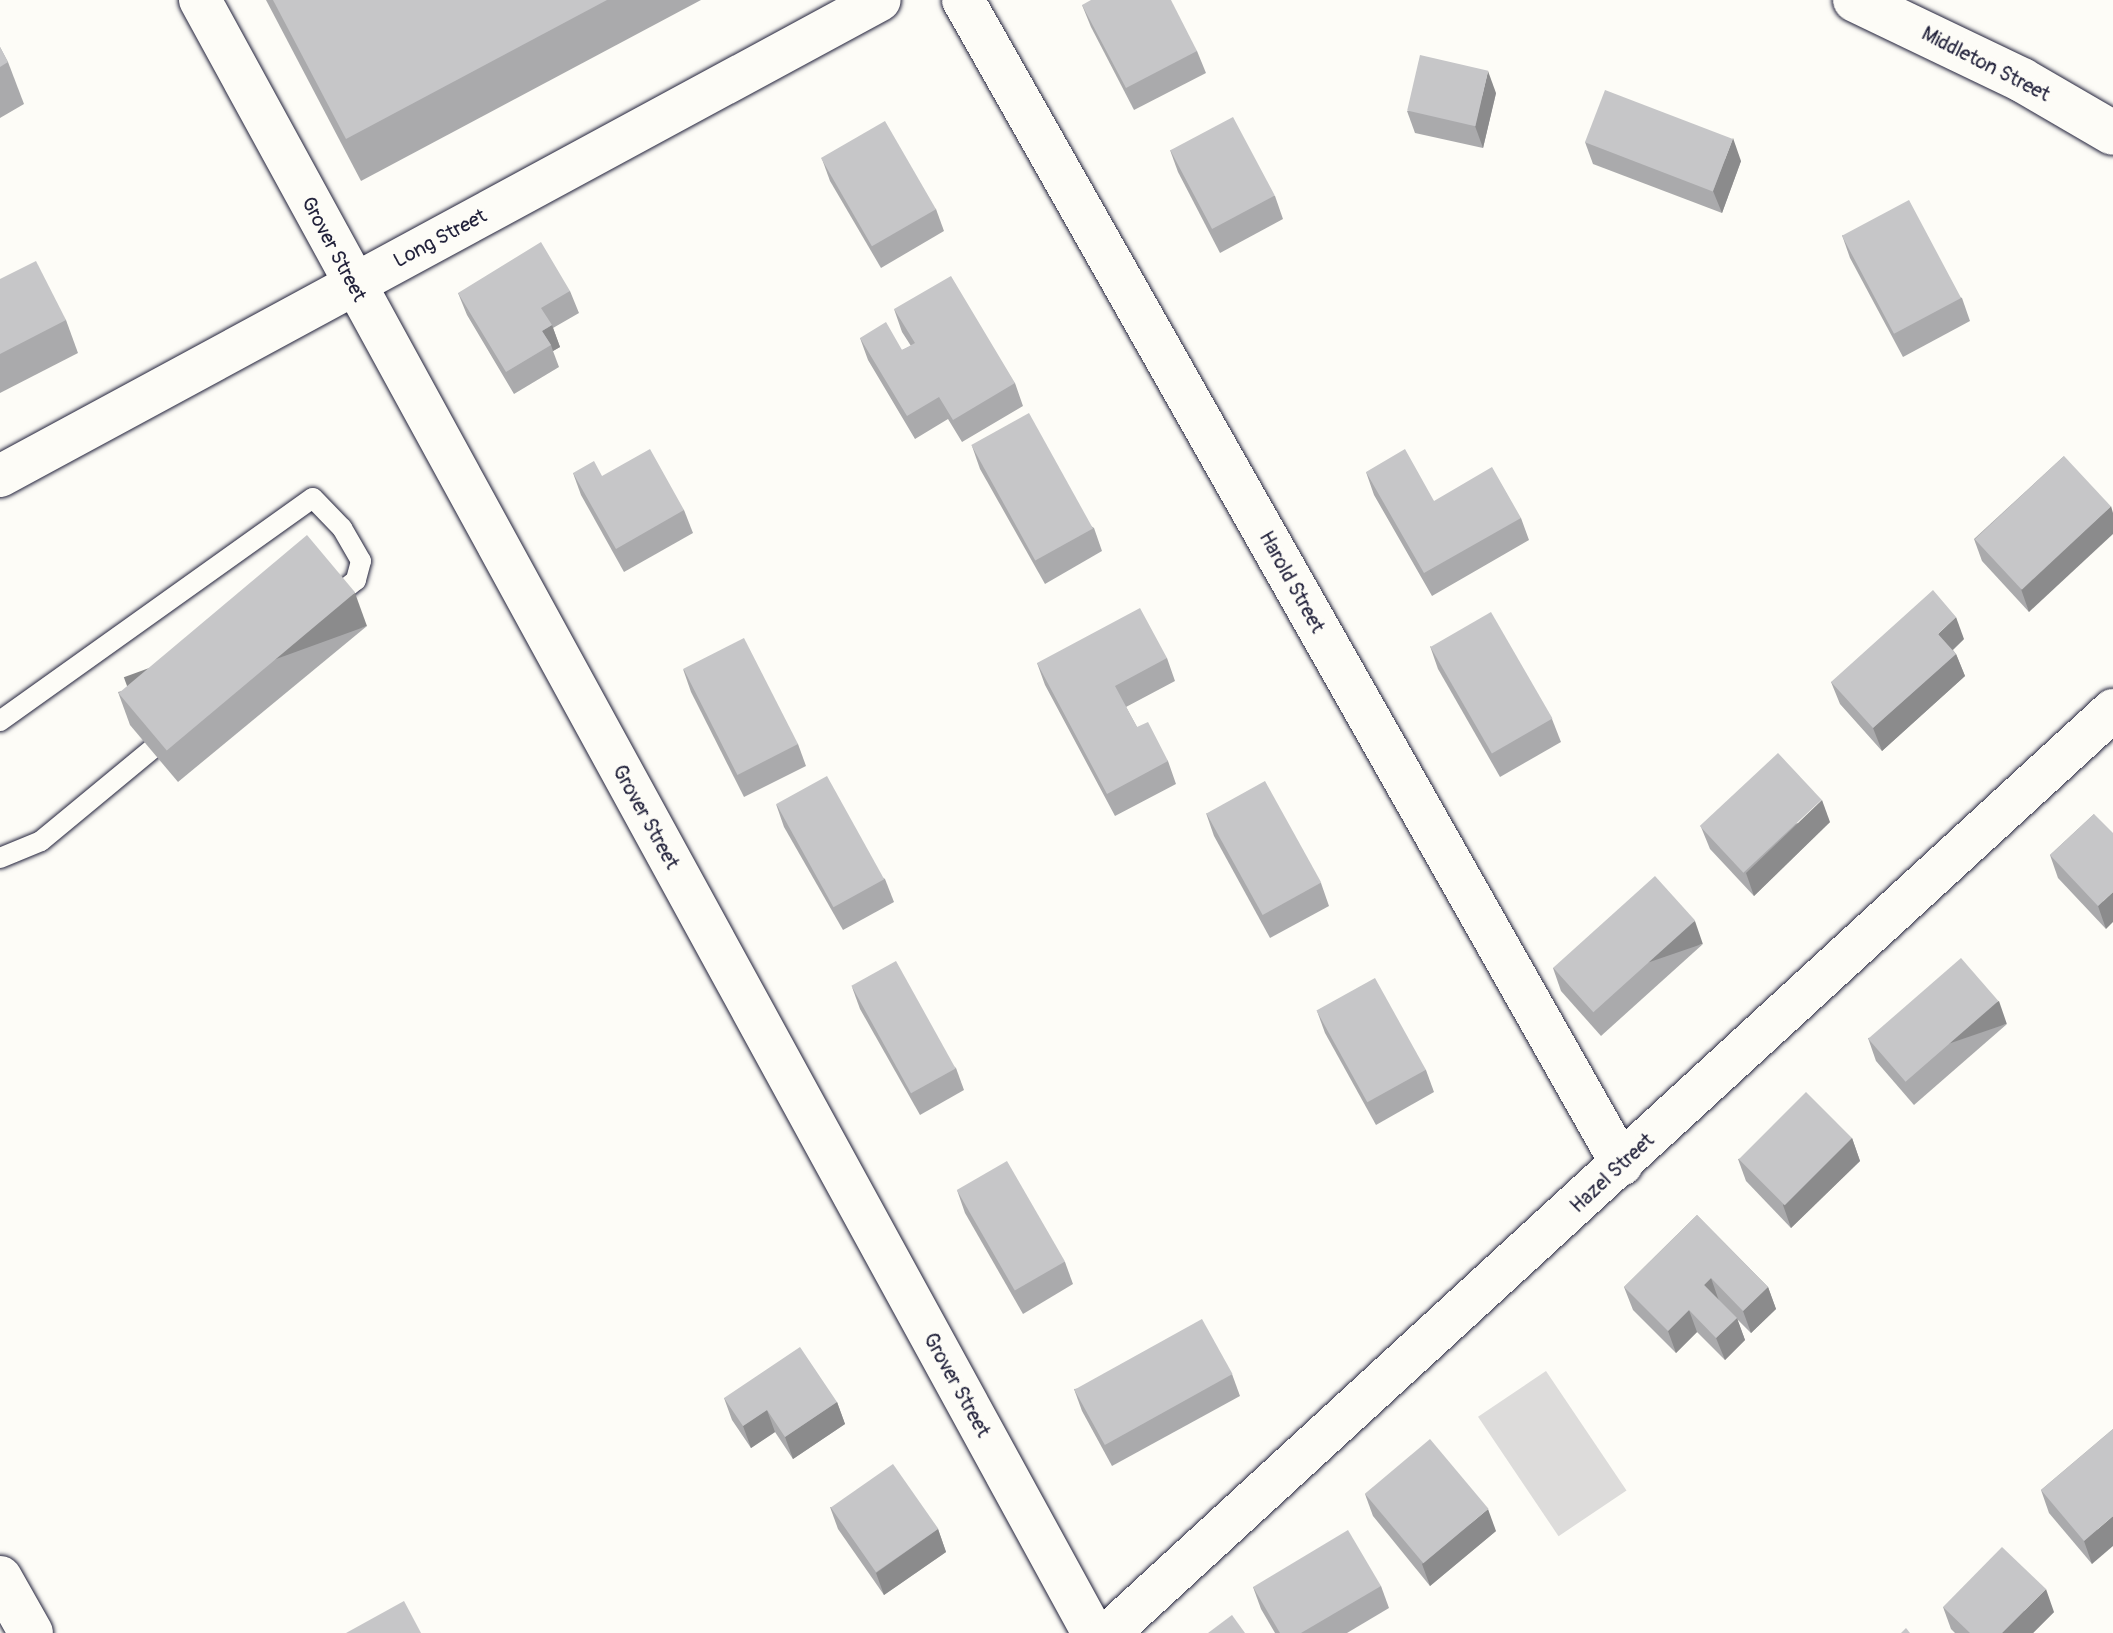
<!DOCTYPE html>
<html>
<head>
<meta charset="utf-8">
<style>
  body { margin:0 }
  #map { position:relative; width:2113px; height:1633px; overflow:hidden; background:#fdfcf7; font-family:Pangolin,sans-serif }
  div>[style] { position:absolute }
  .green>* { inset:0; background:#dddcdb; transform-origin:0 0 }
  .roads { filter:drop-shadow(0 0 2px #22223b) drop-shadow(0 0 2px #22223b) }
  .service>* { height:20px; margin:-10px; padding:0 10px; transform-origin:10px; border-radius:10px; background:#fdfcf7 }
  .minor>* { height:42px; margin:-21px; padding:0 21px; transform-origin:21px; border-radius:21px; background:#fdfcf7 }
  .tertiary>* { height:44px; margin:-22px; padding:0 22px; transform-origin:22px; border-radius:22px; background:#fdfcf7 }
  .primary>* { height:44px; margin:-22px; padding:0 22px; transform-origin:22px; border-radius:22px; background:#fdfcf7 }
  .wall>* { inset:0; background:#aaaaac }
  .shaded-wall>* { inset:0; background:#8b8b8c; transform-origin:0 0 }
  .building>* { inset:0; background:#c6c6c8; transform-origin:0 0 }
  span { translate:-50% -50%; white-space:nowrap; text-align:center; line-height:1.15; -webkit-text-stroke:7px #fdfcf7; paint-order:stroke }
  .street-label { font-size:20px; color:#22223b }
</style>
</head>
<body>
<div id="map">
  <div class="green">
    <i style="left:1546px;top:1371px;width:144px;height:82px;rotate:56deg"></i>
  </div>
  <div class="roads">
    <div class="service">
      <i style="left:0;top:721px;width:384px;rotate:-35.5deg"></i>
      <i style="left:313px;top:498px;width:42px;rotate:46deg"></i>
      <i style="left:342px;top:528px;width:38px;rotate:60deg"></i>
      <i style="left:361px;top:561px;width:20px;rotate:105deg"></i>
      <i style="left:356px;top:580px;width:21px;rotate:141deg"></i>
      <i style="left:0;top:858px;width:44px;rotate:-22.5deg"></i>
      <i style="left:41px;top:841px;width:143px;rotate:-39.6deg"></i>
    </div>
    <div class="minor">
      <i style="left:200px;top:0;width:1861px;rotate:61.33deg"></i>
      <i style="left:963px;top:0;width:1338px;rotate:60.5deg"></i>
      <i style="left:0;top:476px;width:1000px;rotate:-28.41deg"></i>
      <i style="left:1109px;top:1633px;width:1364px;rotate:-42.59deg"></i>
    </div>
    <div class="tertiary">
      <i style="left:1855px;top:0;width:185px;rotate:25.6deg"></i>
      <i style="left:2022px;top:80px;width:105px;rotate:30.2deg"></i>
    </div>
    <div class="primary">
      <i style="left:0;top:1578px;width:63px;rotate:60.6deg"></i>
    </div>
  </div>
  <div class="wall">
    <i style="clip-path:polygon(266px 0,701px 0,361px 181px)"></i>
    <i style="clip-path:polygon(1082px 5px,1197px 51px,1206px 73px,1134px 110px,1091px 27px)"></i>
    <i style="clip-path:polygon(0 47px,8px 62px,24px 104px,0 118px)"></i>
    <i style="clip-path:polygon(1496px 93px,1483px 148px,1415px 133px,1407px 111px)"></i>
    <i style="clip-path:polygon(1585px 142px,1741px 161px,1722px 213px,1593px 164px)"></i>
    <i style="clip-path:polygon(1170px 150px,1275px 196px,1283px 219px,1220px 253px,1178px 172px)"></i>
    <i style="clip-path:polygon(822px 159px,936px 209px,944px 231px,881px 268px,830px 181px)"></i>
    <i style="clip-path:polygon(1842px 235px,1962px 298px,1970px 321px,1903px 357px,1850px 258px)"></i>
    <i style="clip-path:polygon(0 279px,66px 320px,78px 353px,0 393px)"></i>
    <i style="clip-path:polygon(570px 291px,579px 313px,553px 328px,560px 347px,553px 351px,559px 367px,514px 394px,467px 315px,458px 293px)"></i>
    <i style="clip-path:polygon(894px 309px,1015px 383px,1023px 406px,962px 442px,948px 419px,915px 439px,868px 360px,860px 338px,902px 350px,911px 346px,902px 332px)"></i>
    <i style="clip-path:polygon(972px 446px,1094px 528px,1102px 551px,1045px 584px,980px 469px)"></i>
    <i style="clip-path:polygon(2064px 456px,2029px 612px,1982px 561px,1974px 539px)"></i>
    <i style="clip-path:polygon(1366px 472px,1434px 501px,1521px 518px,1529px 540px,1432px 596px,1374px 495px)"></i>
    <i style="clip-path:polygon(573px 473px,602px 476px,684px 510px,693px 533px,624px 572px,581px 495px)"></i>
    <i style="clip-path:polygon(367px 626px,178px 782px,130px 725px,118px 692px)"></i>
    <i style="clip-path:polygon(1964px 639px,1953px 650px,1956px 654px,1965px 676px,1882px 751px,1840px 704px,1831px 682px)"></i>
    <i style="clip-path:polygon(1430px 646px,1552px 719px,1561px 742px,1500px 777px,1438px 669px)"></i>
    <i style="clip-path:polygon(1167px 658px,1175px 681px,1126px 707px,1137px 727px,1168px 761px,1176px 784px,1115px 816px,1045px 685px,1037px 663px)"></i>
    <i style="clip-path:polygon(683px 669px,798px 744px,806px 766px,744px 797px,691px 692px)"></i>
    <i style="clip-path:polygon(776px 804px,885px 879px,894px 902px,843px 930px,784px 827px)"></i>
    <i style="clip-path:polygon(1206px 813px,1321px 883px,1329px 906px,1270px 938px,1214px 836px)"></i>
    <i style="clip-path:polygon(2094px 814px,2106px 929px,2058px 878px,2050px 855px)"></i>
    <i style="clip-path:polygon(1830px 822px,1754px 896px,1710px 849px,1701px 827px)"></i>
    <i style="clip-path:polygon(1703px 944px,1601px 1036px,1561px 991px,1553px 968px)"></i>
    <i style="clip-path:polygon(852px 987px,956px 1068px,964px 1090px,920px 1115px,860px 1009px)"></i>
    <i style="clip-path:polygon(1317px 1011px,1426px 1070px,1434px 1092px,1376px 1125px,1325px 1033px)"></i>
    <i style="clip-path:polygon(2007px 1024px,1914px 1105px,1876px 1061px,1868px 1038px)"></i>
    <i style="clip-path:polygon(1852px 1138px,1860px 1161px,1791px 1228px,1746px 1181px,1738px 1159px)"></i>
    <i style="clip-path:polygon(957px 1190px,1065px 1262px,1073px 1284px,1023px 1314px,965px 1213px)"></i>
    <i style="clip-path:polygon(1697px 1215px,1768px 1287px,1776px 1309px,1751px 1333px,1737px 1319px,1745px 1340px,1725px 1360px,1697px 1332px,1676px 1353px,1633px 1310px,1624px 1287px)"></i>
    <i style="clip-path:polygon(1232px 1374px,1240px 1396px,1112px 1466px,1082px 1411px,1074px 1389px)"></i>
    <i style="clip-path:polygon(724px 1398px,837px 1402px,845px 1424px,793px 1459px,775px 1432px,751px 1448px,732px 1420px)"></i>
    <i style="clip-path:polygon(2113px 1429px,2092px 1564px,2049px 1513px,2041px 1490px)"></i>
    <i style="clip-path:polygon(1365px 1494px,1496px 1531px,1430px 1586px,1373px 1516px)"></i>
    <i style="clip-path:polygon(830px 1507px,938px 1529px,946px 1552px,884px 1595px,838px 1529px)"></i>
    <i style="clip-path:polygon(1381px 1586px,1389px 1608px,1347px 1633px,1275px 1633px,1261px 1609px,1253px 1587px)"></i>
    <i style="clip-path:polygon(1943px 1607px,2054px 1612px,2033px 1633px,1955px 1633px,1951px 1629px)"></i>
  </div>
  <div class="shaded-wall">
    <i style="clip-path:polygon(1488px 71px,1496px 93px,1483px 148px,1475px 126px)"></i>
    <i style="clip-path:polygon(1733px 138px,1741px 161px,1722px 213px,1713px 191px)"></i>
    <i style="clip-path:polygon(552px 325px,560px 347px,553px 351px,551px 345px,542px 331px)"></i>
    <i style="clip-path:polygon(2111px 506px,2113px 513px,2113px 534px,2029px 612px,2021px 589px)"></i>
    <i style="left:355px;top:593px;width:35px;height:246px;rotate:70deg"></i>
    <i style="clip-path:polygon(1956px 617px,1964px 639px,1946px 656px,1938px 634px)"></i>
    <i style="clip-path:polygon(1956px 654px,1965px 676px,1882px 751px,1873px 728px)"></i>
    <i style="clip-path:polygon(1822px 800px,1830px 822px,1754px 896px,1746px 873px)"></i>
    <i style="clip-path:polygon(2113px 892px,2113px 922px,2106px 929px,2098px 906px)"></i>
    <i style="left:1695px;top:921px;width:24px;height:137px;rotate:71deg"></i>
    <i style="left:1999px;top:1001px;width:24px;height:123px;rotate:71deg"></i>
    <i style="clip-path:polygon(1852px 1138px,1860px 1161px,1791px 1228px,1783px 1205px)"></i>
    <i style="clip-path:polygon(1711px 1278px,1719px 1301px,1704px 1285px)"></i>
    <i style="clip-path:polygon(1768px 1287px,1776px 1309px,1751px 1333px,1743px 1311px)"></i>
    <i style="clip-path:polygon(1689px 1310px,1697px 1332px,1676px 1353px,1668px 1331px)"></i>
    <i style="clip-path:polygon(1737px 1318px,1745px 1340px,1725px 1360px,1716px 1338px)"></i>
    <i style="clip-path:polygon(837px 1402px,845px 1424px,793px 1459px,785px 1437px)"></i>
    <i style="clip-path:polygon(767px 1410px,775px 1432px,751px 1448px,743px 1426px)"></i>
    <i style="clip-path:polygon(1488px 1509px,1496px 1531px,1430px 1586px,1422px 1564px)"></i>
    <i style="clip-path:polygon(2113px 1516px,2113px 1546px,2092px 1564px,2084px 1541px)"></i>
    <i style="clip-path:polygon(938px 1529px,946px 1552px,884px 1595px,876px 1573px)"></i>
    <i style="clip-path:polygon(2046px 1589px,2054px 1612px,2033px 1633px,2002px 1633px)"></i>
  </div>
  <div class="building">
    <i style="clip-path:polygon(273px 0,607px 0,346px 139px)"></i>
    <i style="clip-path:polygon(1091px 0,1171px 0,1197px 51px,1126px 88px,1082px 5px)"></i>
    <i style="clip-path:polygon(0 47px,8px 62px,0 67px)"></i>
    <i style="left:1420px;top:55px;width:70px;height:57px;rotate:13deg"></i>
    <i style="left:1605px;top:90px;width:137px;height:56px;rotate:21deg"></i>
    <i style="left:1233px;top:117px;width:89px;height:71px;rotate:62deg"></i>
    <i style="left:885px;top:121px;width:102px;height:74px;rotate:60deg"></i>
    <i style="left:1909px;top:200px;width:111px;height:76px;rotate:62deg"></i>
    <i style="clip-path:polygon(541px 242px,570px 291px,541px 308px,552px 325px,542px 331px,551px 345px,506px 372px,458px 293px)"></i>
    <i style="clip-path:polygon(36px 261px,66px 320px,0 354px,0 279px)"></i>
    <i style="clip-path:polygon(951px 276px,1015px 383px,953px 420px,939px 397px,907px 416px,860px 338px,886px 322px,902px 350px,915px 343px,894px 309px)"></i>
    <i style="left:1029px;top:413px;width:132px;height:66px;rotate:61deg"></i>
    <i style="clip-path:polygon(650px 449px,684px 510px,616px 549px,573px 473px,594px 461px,602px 476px)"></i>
    <i style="clip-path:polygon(1405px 449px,1434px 501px,1492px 467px,1521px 518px,1424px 573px,1366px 472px)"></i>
    <i style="left:2064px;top:456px;width:69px;height:122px;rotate:47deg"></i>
    <i style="left:307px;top:535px;width:75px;height:246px;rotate:50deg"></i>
    <i style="clip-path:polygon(1933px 590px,1956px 617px,1938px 634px,1956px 654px,1873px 728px,1831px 682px)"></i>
    <i style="clip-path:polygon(1140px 608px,1167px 658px,1115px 686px,1137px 727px,1148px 722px,1168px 761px,1107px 794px,1037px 663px)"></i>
    <i style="left:1491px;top:612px;width:123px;height:70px;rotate:60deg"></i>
    <i style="left:744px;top:638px;width:119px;height:68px;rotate:63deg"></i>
    <i style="left:1778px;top:753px;width:64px;height:107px;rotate:47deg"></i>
    <i style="left:827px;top:776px;width:118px;height:58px;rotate:61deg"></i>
    <i style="left:1265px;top:781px;width:116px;height:67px;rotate:61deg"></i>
    <i style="clip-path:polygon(2094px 814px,2113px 833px,2113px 892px,2098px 906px,2050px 855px)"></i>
    <i style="left:1655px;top:876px;width:60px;height:137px;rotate:48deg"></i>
    <i style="left:1961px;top:958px;width:57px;height:123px;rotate:49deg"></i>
    <i style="left:896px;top:961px;width:123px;height:51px;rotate:61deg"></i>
    <i style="left:1375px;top:978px;width:105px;height:67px;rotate:61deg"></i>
    <i style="left:1806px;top:1092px;width:65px;height:95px;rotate:45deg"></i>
    <i style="left:1007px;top:1161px;width:116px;height:58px;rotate:60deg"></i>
    <i style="clip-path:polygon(1697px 1215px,1768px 1287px,1743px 1311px,1711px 1278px,1704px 1285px,1737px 1318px,1716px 1338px,1689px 1310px,1668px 1331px,1624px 1287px)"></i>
    <i style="left:1202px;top:1319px;width:63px;height:146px;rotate:61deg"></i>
    <i style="clip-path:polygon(800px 1347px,837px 1402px,785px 1437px,767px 1410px,743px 1426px,724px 1398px)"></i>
    <i style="clip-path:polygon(2113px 1429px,2113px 1516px,2084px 1541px,2041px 1490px)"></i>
    <i style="left:1430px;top:1439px;width:91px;height:85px;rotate:50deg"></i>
    <i style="left:893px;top:1464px;width:79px;height:76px;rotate:55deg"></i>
    <i style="clip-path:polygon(1348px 1530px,1381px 1586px,1301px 1633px,1280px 1633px,1253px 1587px)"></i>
    <i style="clip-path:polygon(2002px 1547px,2046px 1589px,2002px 1633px,1970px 1633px,1943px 1607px)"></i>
    <i style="clip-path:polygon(404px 1601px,421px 1633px,346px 1633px)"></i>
    <i style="clip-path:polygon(1232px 1615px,1245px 1633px,1208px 1633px)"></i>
    <i style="clip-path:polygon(1906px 1628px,1910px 1633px,1901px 1633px)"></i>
  </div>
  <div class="street-label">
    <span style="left:1986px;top:64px;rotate:27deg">Middleton Street</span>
    <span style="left:440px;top:238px;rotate:-28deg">Long Street</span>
    <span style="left:334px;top:249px;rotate:62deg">Grover Street</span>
    <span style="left:1292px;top:582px;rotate:61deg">Harold Street</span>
    <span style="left:646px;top:817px;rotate:61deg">Grover Street</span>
    <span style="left:1612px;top:1173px;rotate:-43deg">Hazel Street</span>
    <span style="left:957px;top:1385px;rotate:61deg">Grover Street</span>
  </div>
</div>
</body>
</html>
